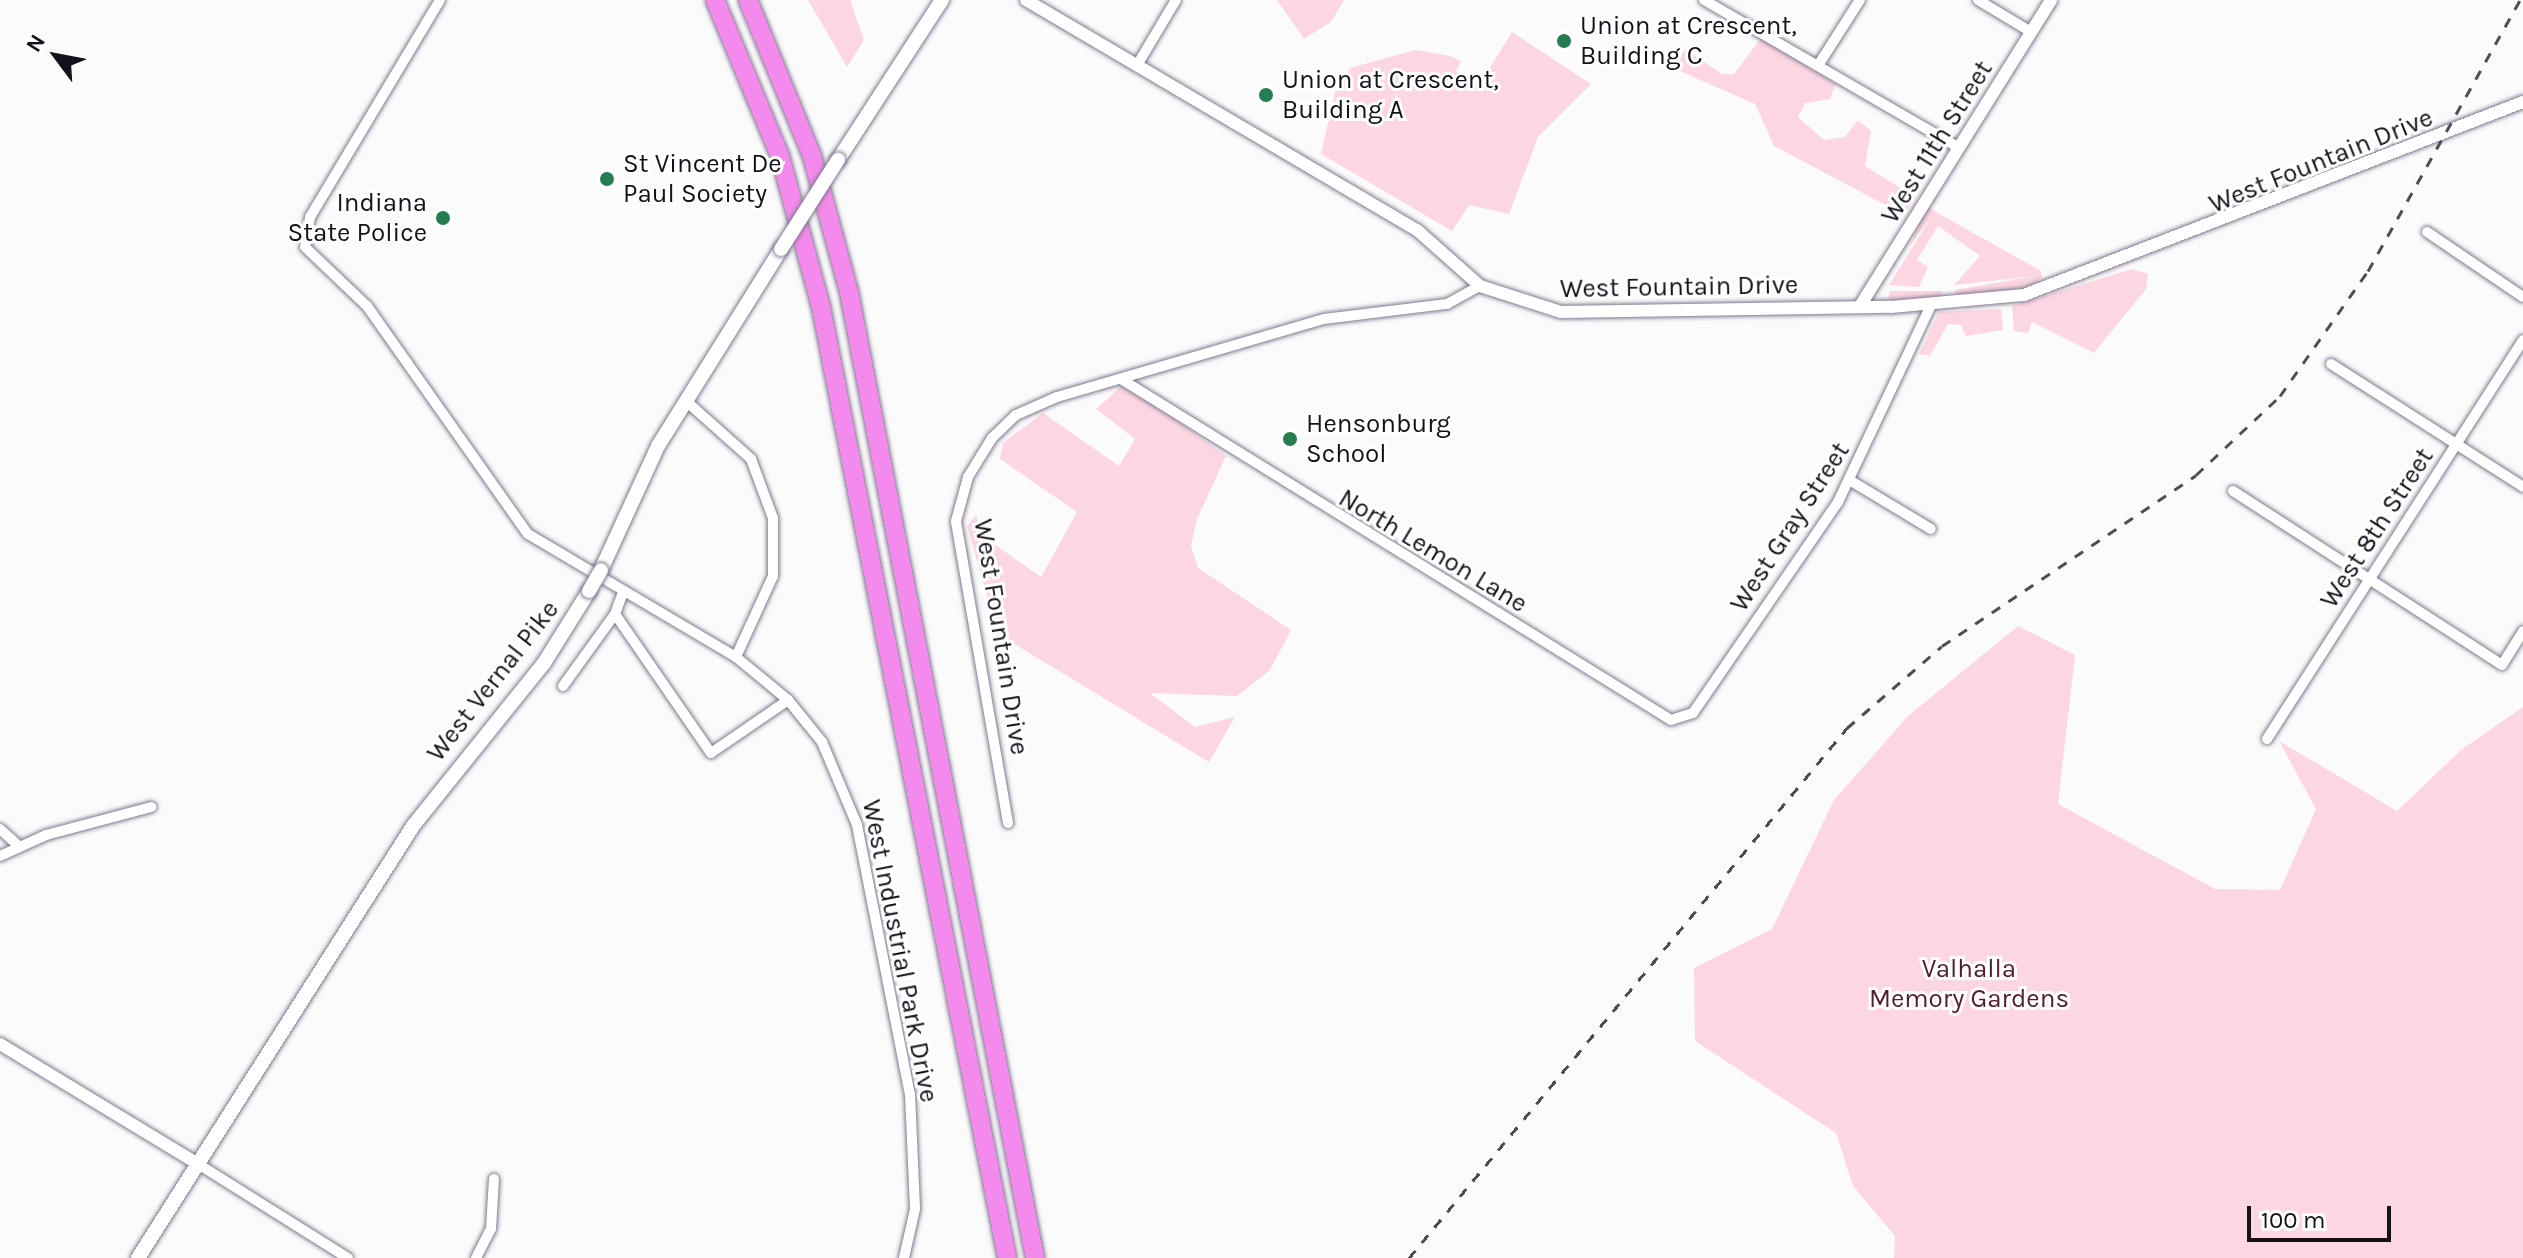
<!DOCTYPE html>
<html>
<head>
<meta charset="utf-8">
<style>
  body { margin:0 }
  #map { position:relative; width:2523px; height:1258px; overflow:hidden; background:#fbfbfb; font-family:Karla,sans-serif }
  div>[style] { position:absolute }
  .green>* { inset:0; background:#fcd7e1 }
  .roads { filter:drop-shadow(0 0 2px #817890) drop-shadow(0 0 2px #817890) }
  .minor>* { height:10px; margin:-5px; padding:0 5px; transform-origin:5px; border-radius:5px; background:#fff }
  .tertiary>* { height:12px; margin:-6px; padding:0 6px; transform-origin:6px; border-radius:6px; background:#fff }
  .secondary>* { height:14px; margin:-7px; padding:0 7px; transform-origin:7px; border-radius:7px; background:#fff }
  .motorway>* { height:18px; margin:-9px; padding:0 9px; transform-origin:9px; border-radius:9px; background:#f48aec }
  .rail>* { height:3px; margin-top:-1.5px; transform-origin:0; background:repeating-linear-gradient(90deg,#4f4c53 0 10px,transparent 0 20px) }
  .bridges { filter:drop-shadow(0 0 2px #817890) drop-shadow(0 0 2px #817890) }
  .secondary-bridge>* { height:14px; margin:-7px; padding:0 7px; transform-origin:7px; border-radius:7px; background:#fff }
  .dots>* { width:22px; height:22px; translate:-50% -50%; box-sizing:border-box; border:4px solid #fff; border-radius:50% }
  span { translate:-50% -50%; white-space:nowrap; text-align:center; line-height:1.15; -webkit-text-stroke:6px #fff; paint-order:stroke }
  .poi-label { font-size:26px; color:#14111a }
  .left { translate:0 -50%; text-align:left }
  .right { translate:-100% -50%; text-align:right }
  .street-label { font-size:26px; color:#14111a }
  .park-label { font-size:26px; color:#531c31 }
  .north { position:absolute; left:16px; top:16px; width:80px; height:80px; -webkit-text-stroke:6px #fff; paint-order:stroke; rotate:302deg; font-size:22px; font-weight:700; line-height:32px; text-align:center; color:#14111a }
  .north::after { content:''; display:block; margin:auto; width:28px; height:36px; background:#14111a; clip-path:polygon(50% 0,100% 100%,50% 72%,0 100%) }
  .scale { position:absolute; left:2247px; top:1206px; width:144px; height:36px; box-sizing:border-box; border:4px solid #14111a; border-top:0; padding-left:10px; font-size:24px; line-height:28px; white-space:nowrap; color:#14111a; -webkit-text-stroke:6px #fff; paint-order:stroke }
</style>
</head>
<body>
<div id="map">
  <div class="green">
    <i style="clip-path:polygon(808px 0,850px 0,864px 40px,847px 67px)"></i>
    <i style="clip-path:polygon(1277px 0,1344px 0,1331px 22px,1304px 39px)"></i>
    <i style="clip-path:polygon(1512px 32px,1591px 84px,1538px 137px,1509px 214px,1469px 205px,1452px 231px,1321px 154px,1335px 93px,1350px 68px,1415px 50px,1451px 56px,1461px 61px,1456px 71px,1479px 85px)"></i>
    <i style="clip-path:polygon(1761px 38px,1836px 84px,1830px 99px,1805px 103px,1798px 117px,1824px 140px,1845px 137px,1858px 120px,1871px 131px,1865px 166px,1915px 197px,1904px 215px,1774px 146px,1755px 104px,1675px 69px,1685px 49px,1722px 74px,1734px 74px)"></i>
    <i style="clip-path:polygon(1927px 207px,2041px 271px,2042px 277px,2033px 286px,2016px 291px,1959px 298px,1955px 290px,2036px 276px,1954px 285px,1980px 256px,1938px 226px,1917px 260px,1928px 267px,1919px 287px,1889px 285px,1933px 214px,1910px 246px)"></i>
    <i style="clip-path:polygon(2132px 269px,2148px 274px,2146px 289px,2094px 353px,2032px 322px,2028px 333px,2014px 331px,2012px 306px)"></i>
    <i style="clip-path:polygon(1890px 291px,1943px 291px,1938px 299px,1888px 300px)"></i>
    <i style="clip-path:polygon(2001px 309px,2003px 330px,1966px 336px,1961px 325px,1948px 324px,1930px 356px,1919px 354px,1939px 312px)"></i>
    <i style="clip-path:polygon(1125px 383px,1226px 456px,1197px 519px,1191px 546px,1198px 568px,1291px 630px,1270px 670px,1237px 696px,1150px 693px,1195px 727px,1235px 717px,1209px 762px,998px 634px,967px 526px,976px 515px,984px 537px,1041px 577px,1077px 512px,1000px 459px,1003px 443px,1043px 413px,1119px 466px,1135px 439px,1096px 409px)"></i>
    <i style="clip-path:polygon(2018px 626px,2075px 655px,2058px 804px,2215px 889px,2280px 890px,2316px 809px,2279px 741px,2397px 811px,2461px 750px,2523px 707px,2523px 1258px,1894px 1258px,1895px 1236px,1853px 1186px,1836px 1133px,1695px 1041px,1694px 968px,1772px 929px,1834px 800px,1908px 716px)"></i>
  </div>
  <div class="roads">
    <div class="minor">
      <i style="left:440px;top:0;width:253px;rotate:120.9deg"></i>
      <i style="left:310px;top:217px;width:30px;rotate:99deg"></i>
      <i style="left:305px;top:247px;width:86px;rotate:43.6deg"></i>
      <i style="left:367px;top:306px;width:279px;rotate:54.8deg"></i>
      <i style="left:528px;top:534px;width:242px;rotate:30.6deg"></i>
      <i style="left:1704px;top:0;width:295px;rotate:30.1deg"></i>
      <i style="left:1978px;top:0;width:62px;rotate:31.1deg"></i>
      <i style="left:1139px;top:62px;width:72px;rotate:-59.2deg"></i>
      <i style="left:1819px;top:64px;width:76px;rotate:-57.4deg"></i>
      <i style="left:2427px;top:232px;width:116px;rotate:34.1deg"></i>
      <i style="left:2331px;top:364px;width:228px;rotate:32.6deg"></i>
      <i style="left:1121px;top:379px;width:647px;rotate:31.8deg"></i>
      <i style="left:1671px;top:720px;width:23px;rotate:-18deg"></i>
      <i style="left:1693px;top:713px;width:256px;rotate:-55.5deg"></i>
      <i style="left:1838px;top:502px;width:218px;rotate:-64.7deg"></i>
      <i style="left:685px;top:400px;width:89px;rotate:41.8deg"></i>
      <i style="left:751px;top:459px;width:63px;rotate:69.6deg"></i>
      <i style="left:773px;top:518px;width:58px;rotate:90deg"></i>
      <i style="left:773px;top:576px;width:89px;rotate:114.6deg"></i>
      <i style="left:736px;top:657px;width:67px;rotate:39.6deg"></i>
      <i style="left:788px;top:700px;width:54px;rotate:51deg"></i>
      <i style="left:822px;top:742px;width:90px;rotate:67.1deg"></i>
      <i style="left:857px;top:825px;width:274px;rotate:78.9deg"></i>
      <i style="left:910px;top:1094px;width:115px;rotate:87.5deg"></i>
      <i style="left:915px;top:1209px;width:50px;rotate:102.7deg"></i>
      <i style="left:1851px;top:481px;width:93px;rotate:31deg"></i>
      <i style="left:2233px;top:491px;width:320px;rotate:32.9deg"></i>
      <i style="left:2502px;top:665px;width:40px;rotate:-58deg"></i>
      <i style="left:622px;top:595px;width:20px;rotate:110deg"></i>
      <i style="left:615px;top:614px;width:169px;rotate:55.4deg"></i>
      <i style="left:711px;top:753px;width:93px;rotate:-34.5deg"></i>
      <i style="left:563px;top:686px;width:89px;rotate:-54.2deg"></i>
      <i style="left:2267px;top:739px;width:474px;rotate:-57.3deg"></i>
      <i style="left:1008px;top:823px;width:306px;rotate:-99.8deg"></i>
      <i style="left:956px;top:521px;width:46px;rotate:-74.7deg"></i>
      <i style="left:968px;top:477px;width:46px;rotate:-58.4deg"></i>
      <i style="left:992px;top:438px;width:33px;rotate:-44deg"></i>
      <i style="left:1016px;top:415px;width:45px;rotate:-23.7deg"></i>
      <i style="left:1057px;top:397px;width:278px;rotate:-16.3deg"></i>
      <i style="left:1324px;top:319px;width:124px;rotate:-7deg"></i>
      <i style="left:1447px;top:304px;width:38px;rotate:-29deg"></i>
      <i style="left:0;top:829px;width:25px;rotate:42deg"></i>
      <i style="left:0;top:856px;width:51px;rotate:-24.5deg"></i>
      <i style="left:46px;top:835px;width:109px;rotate:-14.9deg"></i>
      <i style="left:198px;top:1164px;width:177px;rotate:32.1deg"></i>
      <i style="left:476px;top:1258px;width:33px;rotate:-63deg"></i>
      <i style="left:491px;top:1229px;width:50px;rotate:-86.6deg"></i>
    </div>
    <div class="tertiary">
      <i style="left:1026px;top:0;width:454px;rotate:30.5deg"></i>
      <i style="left:1417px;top:230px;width:84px;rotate:41.6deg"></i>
      <i style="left:1480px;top:286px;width:85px;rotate:17.8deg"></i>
      <i style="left:1561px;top:312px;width:330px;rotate:-0.9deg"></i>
      <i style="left:1891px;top:307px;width:134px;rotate:-5.2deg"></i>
      <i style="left:2024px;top:295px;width:535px;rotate:-21.15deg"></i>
      <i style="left:1860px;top:306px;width:361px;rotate:-58deg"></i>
      <i style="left:0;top:1044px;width:232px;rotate:31.2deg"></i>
    </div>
    <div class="secondary">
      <i style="left:838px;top:160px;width:191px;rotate:-57deg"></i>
      <i style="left:601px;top:570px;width:136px;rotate:-65.3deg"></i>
      <i style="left:658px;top:446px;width:232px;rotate:-58deg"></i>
      <i style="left:138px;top:1258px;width:512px;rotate:-57.52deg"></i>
      <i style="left:413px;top:826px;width:209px;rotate:-51.2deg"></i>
      <i style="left:544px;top:663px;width:85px;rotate:-58deg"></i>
    </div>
    <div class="motorway">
      <i style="left:715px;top:0;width:169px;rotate:67.4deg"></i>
      <i style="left:780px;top:156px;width:156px;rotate:74.8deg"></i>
      <i style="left:821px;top:307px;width:969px;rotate:78.93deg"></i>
      <i style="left:748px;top:0;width:169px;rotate:67.7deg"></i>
      <i style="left:812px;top:156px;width:141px;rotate:74.8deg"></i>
      <i style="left:849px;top:292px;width:984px;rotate:79.1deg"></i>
    </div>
  </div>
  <div class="rail">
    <i style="left:1409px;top:1258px;width:688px;rotate:-50.43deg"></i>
    <i style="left:1847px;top:728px;width:125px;rotate:-40.8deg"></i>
    <i style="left:1942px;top:646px;width:306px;rotate:-33.9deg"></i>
    <i style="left:2196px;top:475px;width:115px;rotate:-43.2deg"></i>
    <i style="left:2280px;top:396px;width:153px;rotate:-54.9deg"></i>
    <i style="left:2368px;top:271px;width:311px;rotate:-60.7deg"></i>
  </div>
  <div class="bridges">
    <div class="secondary-bridge">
      <i style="left:781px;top:249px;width:106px;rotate:-57.4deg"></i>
      <i style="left:589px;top:591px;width:24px;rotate:-60deg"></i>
    </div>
  </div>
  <div class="dots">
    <i style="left:1564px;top:41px;background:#267d51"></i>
    <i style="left:1266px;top:95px;background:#267d51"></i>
    <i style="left:607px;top:179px;background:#267d51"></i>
    <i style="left:443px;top:218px;background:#267d51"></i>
    <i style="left:1290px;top:439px;background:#267d51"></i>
  </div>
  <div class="poi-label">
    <span class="left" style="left:1580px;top:41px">Union at Crescent,<br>Building C</span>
    <span class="left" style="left:1282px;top:95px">Union at Crescent,<br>Building A</span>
    <span class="left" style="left:623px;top:179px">St Vincent De<br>Paul Society</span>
    <span class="right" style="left:427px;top:218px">Indiana<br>State Police</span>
    <span class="left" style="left:1306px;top:439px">Hensonburg<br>School</span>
  </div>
  <div class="street-label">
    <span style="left:1937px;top:142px;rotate:-58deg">West 11th Street</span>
    <span style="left:2321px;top:161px;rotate:-22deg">West Fountain Drive</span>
    <span style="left:1679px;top:287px;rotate:-1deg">West Fountain Drive</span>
    <span style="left:1790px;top:527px;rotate:-57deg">West Gray Street</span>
    <span style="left:2377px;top:528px;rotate:-57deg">West 8th Street</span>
    <span style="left:1433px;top:551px;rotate:31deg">North Lemon Lane</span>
    <span style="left:1001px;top:637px;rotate:81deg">West Fountain Drive</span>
    <span style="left:493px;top:681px;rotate:-52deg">West Vernal Pike</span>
    <span style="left:900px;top:951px;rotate:79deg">West Industrial Park Drive</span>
  </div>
  <div class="park-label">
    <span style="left:1969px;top:984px">Valhalla<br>Memory Gardens</span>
  </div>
  <div class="north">N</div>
  <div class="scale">100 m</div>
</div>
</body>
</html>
